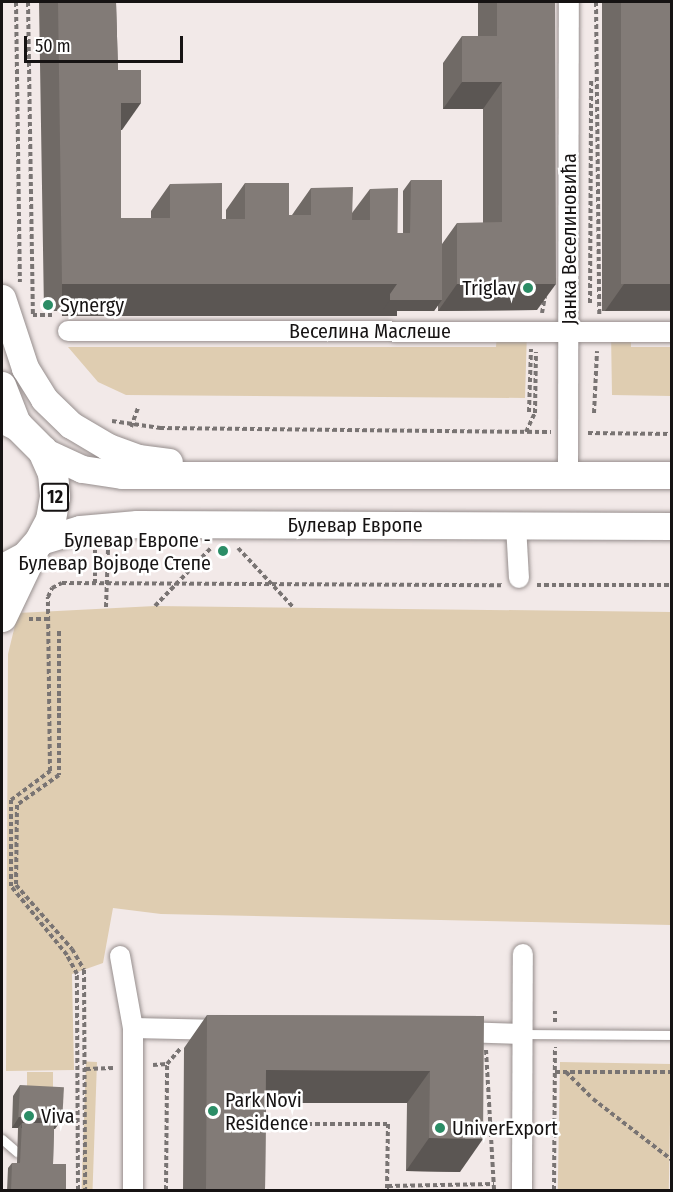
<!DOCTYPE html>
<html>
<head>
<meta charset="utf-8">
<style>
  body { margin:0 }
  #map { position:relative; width:673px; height:1192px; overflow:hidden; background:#f2e9e8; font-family:"Fira Sans Condensed",sans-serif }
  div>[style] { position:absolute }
  .green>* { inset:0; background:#dfcdb1; transform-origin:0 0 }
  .path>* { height:4px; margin-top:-2px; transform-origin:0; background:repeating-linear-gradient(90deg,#797473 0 4.5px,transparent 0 7.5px) }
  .roads { filter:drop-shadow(0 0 2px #968e8d) drop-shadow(0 0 2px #968e8d) }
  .lane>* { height:9px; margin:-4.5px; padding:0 4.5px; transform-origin:4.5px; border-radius:4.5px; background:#fff }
  .street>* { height:20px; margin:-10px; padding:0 10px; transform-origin:10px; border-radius:10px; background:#fff }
  .secondary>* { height:27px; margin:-13.5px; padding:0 13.5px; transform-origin:13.5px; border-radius:13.5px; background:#fff }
  .primary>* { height:30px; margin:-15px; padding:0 15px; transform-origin:15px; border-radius:15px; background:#fff }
  .wall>* { inset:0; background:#706a66; transform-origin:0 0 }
  .shaded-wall>* { inset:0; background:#5b5653; transform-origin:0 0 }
  .building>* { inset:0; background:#827b77; transform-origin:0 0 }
  .dots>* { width:16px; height:16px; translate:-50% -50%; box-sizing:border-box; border:3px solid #fff; border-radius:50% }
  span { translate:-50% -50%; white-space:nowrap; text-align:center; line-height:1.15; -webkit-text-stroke:5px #fff; paint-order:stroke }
  .shield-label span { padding:2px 4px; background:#fff; border:2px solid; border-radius:4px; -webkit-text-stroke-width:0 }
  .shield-label { font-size:18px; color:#161313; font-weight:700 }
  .street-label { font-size:20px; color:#161313 }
  .poi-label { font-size:20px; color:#161313 }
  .right { translate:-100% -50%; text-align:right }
  .left { translate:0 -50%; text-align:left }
  .frame { position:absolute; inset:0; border:3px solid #161313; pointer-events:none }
  .scale { position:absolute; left:24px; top:36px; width:159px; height:27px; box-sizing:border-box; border:3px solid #161313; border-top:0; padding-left:8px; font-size:18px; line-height:21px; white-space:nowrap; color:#161313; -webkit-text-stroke:4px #fff; paint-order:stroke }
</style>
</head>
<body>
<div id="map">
  <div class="green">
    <i style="clip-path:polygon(497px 331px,527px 331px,525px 398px,126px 395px,98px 382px,68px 347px,496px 347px)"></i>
    <i style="clip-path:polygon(631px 331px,631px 347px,671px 347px,671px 396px,612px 395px,611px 333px)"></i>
    <i style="clip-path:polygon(155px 606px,671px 612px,671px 925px,161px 914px,113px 908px,103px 963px,72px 974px,74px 1070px,6px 1071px,8px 654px,18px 613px)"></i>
    <i style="left:97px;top:1062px;width:128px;height:11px;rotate:92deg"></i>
    <i style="left:560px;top:1062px;width:111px;height:128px;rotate:1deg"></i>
    <i style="left:27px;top:1072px;width:26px;height:19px"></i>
  </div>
  <div class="path">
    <i style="left:16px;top:2px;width:280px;rotate:89.2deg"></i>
    <i style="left:28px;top:2px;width:313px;rotate:89.1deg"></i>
    <i style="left:33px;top:315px;width:22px"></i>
    <i style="left:596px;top:2px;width:312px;rotate:89.4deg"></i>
    <i style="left:590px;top:303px;width:223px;rotate:-89.7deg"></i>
    <i style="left:542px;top:313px;width:17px;rotate:-80deg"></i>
    <i style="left:529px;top:412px;width:63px;rotate:-88.2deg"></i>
    <i style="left:594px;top:413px;width:62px;rotate:-87.2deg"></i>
    <i style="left:112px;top:421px;width:49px;rotate:8.3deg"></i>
    <i style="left:160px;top:428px;width:391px;rotate:0.6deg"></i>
    <i style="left:131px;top:427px;width:20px;rotate:-70deg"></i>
    <i style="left:526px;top:432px;width:21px;rotate:-65deg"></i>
    <i style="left:535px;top:413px;width:61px;rotate:-89.1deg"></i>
    <i style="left:588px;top:433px;width:84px;rotate:0.7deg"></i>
    <i style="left:238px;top:548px;width:81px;rotate:47deg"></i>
    <i style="left:95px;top:583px;width:33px;rotate:-90deg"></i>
    <i style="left:537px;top:585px;width:135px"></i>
    <i style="left:155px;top:606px;width:81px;rotate:-46deg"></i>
    <i style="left:106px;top:607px;width:57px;rotate:-88deg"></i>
    <i style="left:29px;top:619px;width:20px"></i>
    <i style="left:59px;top:631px;width:144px;rotate:90deg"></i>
    <i style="left:59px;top:775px;width:52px;rotate:144.5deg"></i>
    <i style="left:17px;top:805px;width:80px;rotate:90.7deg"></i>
    <i style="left:16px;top:885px;width:85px;rotate:48.8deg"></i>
    <i style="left:72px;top:949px;width:24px;rotate:60deg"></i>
    <i style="left:84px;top:970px;width:220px;rotate:89.7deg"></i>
    <i style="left:555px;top:1022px;width:11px;rotate:-90deg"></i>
    <i style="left:486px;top:1050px;width:140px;rotate:86.7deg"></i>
    <i style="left:153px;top:1065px;width:14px;rotate:-4deg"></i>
    <i style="left:86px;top:1069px;width:27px;rotate:-2deg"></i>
    <i style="left:555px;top:1072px;width:117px"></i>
    <i style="left:566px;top:1072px;width:38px;rotate:45deg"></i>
    <i style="left:593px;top:1099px;width:100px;rotate:37.7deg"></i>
    <i style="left:263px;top:1124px;width:125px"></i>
    <i style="left:388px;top:1124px;width:66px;rotate:90.9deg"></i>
    <i style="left:388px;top:1186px;width:106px;rotate:-1.1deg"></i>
    <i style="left:78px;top:1190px;width:216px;rotate:-90.3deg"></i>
    <i style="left:77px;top:974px;width:21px;rotate:-118deg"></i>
    <i style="left:67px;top:955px;width:89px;rotate:-129.1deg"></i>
    <i style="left:11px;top:886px;width:86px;rotate:-90deg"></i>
    <i style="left:11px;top:800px;width:49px;rotate:-36.6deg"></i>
    <i style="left:50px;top:771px;width:174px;rotate:-90.7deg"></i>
    <i style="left:48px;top:597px;width:10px;rotate:-66deg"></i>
    <i style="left:52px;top:588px;width:11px;rotate:-27deg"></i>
    <i style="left:62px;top:583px;width:441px;rotate:0.3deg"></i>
    <i style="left:166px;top:1190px;width:126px;rotate:-89.5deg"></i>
    <i style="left:167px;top:1064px;width:20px;rotate:-49deg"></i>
    <i style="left:554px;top:1190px;width:143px;rotate:-89.6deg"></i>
  </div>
  <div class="roads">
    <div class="lane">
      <i style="left:523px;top:1034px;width:149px;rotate:0.4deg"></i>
      <i style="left:2px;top:1139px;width:20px;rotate:41deg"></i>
    </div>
    <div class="street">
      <i style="left:68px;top:331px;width:604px;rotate:0.09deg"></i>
      <i style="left:568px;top:477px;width:475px;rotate:-89.9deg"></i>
      <i style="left:516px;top:525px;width:53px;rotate:86.8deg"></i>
      <i style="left:120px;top:956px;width:73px;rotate:79.8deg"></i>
      <i style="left:133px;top:1028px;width:162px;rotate:90deg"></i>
      <i style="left:133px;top:1028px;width:90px;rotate:1.3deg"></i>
      <i style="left:460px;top:1032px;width:63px;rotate:1.8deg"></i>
      <i style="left:522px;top:1190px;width:236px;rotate:-89.8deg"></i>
    </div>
    <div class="secondary">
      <i style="left:2px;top:298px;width:74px;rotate:71.8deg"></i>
      <i style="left:25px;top:368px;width:36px;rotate:58deg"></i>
      <i style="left:44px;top:399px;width:37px;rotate:44deg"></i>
      <i style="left:71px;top:425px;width:43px;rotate:30.7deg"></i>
      <i style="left:108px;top:447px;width:32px;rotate:20deg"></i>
      <i style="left:138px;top:458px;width:31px;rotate:7deg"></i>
      <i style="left:2px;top:385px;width:44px;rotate:68.7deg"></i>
      <i style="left:43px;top:451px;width:43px;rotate:24.8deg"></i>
      <i style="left:82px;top:469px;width:40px;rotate:8.5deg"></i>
      <i style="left:122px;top:475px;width:550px"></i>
      <i style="left:40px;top:541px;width:42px;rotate:-16.7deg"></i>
      <i style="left:80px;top:529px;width:57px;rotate:-5deg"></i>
      <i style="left:137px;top:524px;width:535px;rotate:0.21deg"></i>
    </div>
    <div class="primary">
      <i style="left:2px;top:418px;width:18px;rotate:27deg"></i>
      <i style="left:18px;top:426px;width:35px;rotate:45deg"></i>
      <i style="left:43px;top:451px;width:24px;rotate:66deg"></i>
      <i style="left:53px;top:473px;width:24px;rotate:85deg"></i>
      <i style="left:55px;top:497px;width:23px;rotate:100deg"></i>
      <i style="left:51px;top:520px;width:24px;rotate:118deg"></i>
      <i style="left:40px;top:541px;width:21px;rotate:131deg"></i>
      <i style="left:26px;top:557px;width:27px;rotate:152deg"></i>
      <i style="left:2px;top:617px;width:72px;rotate:-64.5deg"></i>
    </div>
  </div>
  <div class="wall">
    <i style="clip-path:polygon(39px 2px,116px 2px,118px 70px,122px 130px,121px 130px,121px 218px,151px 218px,151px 211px,170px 184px,222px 219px,226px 219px,226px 210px,245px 183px,289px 215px,292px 215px,311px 188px,352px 213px,370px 189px,397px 233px,403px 233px,403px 191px,411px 180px,442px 244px,457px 223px,483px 223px,483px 109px,443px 109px,443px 63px,462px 36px,478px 36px,478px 2px,555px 2px,537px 310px,438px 311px,438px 305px,434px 311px,382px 311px,382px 305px,378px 311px,44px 311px)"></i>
    <i style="left:602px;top:2px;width:70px;height:309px"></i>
    <i style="clip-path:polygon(207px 1015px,484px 1016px,460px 1172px,406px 1171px,407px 1103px,266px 1103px,265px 1191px,183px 1191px,184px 1048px)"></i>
    <i style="clip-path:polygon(20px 1085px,55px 1129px,54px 1129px,53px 1164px,66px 1191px,7px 1191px,8px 1168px,12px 1163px,17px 1163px,18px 1128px,12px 1128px,13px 1096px)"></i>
  </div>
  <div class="shaded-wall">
    <i style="clip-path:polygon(462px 82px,502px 82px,483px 109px,443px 109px)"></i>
    <i style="clip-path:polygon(121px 103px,141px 103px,122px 130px,102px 130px)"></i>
    <i style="clip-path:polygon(672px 283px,672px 310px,605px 311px,624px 284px)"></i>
    <i style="left:62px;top:284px;width:335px;height:32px"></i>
    <i style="clip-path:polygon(457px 284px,556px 284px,537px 310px,438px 311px)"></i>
    <i style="clip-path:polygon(390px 300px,442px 300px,434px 311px,382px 311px)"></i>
    <i style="clip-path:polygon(266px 1070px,430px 1071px,407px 1103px,243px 1103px)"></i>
    <i style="clip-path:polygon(19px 1117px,63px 1118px,55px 1129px,21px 1128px,22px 1123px,18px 1128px,12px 1128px)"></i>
    <i style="clip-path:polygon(429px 1138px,483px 1139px,460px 1172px,406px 1171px)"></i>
  </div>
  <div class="building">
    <i style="clip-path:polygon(58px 2px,116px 2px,118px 70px,141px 70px,141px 103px,121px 103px,121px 218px,170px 218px,170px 184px,222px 183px,222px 219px,245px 219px,245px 183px,289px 183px,289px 215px,311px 215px,311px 188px,353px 187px,352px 220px,370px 220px,370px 189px,398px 188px,397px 284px,62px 284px)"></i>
    <i style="clip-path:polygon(497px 2px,555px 2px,556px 284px,457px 284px,457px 223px,502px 222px,502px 82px,462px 82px,462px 36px,497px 36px)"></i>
    <i style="left:621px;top:2px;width:51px;height:282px"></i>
    <i style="clip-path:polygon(411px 180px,442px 180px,442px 300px,390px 300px,390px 294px,397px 284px,397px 233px,410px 233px)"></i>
    <i style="clip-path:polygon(207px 1015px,484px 1016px,483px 1139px,429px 1138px,430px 1071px,266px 1070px,265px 1191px,206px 1191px)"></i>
    <i style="left:20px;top:1085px;width:44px;height:32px;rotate:3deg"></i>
    <i style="clip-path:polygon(22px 1123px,54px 1123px,53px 1164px,66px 1164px,66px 1191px,11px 1191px,12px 1163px,20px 1163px)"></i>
  </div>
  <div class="dots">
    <i style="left:528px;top:288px;background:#2b8d66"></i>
    <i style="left:48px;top:305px;background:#2b8d66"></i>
    <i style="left:223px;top:551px;background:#2b8d66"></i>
    <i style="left:213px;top:1111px;background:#2b8d66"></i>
    <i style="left:29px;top:1116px;background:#2b8d66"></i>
    <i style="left:440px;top:1128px;background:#2b8d66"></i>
  </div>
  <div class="shield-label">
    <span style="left:55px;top:497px">12</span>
  </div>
  <div class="street-label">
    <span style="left:569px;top:239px;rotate:-90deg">Јанка Веселиновића</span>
    <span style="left:370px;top:331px">Веселина Маслеше</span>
    <span style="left:355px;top:525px">Булевар Европе</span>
  </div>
  <div class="poi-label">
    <span class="right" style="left:516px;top:288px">Triglav</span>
    <span class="left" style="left:60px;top:305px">Synergy</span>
    <span class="right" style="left:211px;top:552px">Булевар Европе -<br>Булевар Војводе Степе</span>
    <span class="left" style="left:225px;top:1112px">Park Novi<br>Residence</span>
    <span class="left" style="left:41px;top:1116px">Viva</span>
    <span class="left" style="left:452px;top:1128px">UniverExport</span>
  </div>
  <div class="frame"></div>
  <div class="scale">50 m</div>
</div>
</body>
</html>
